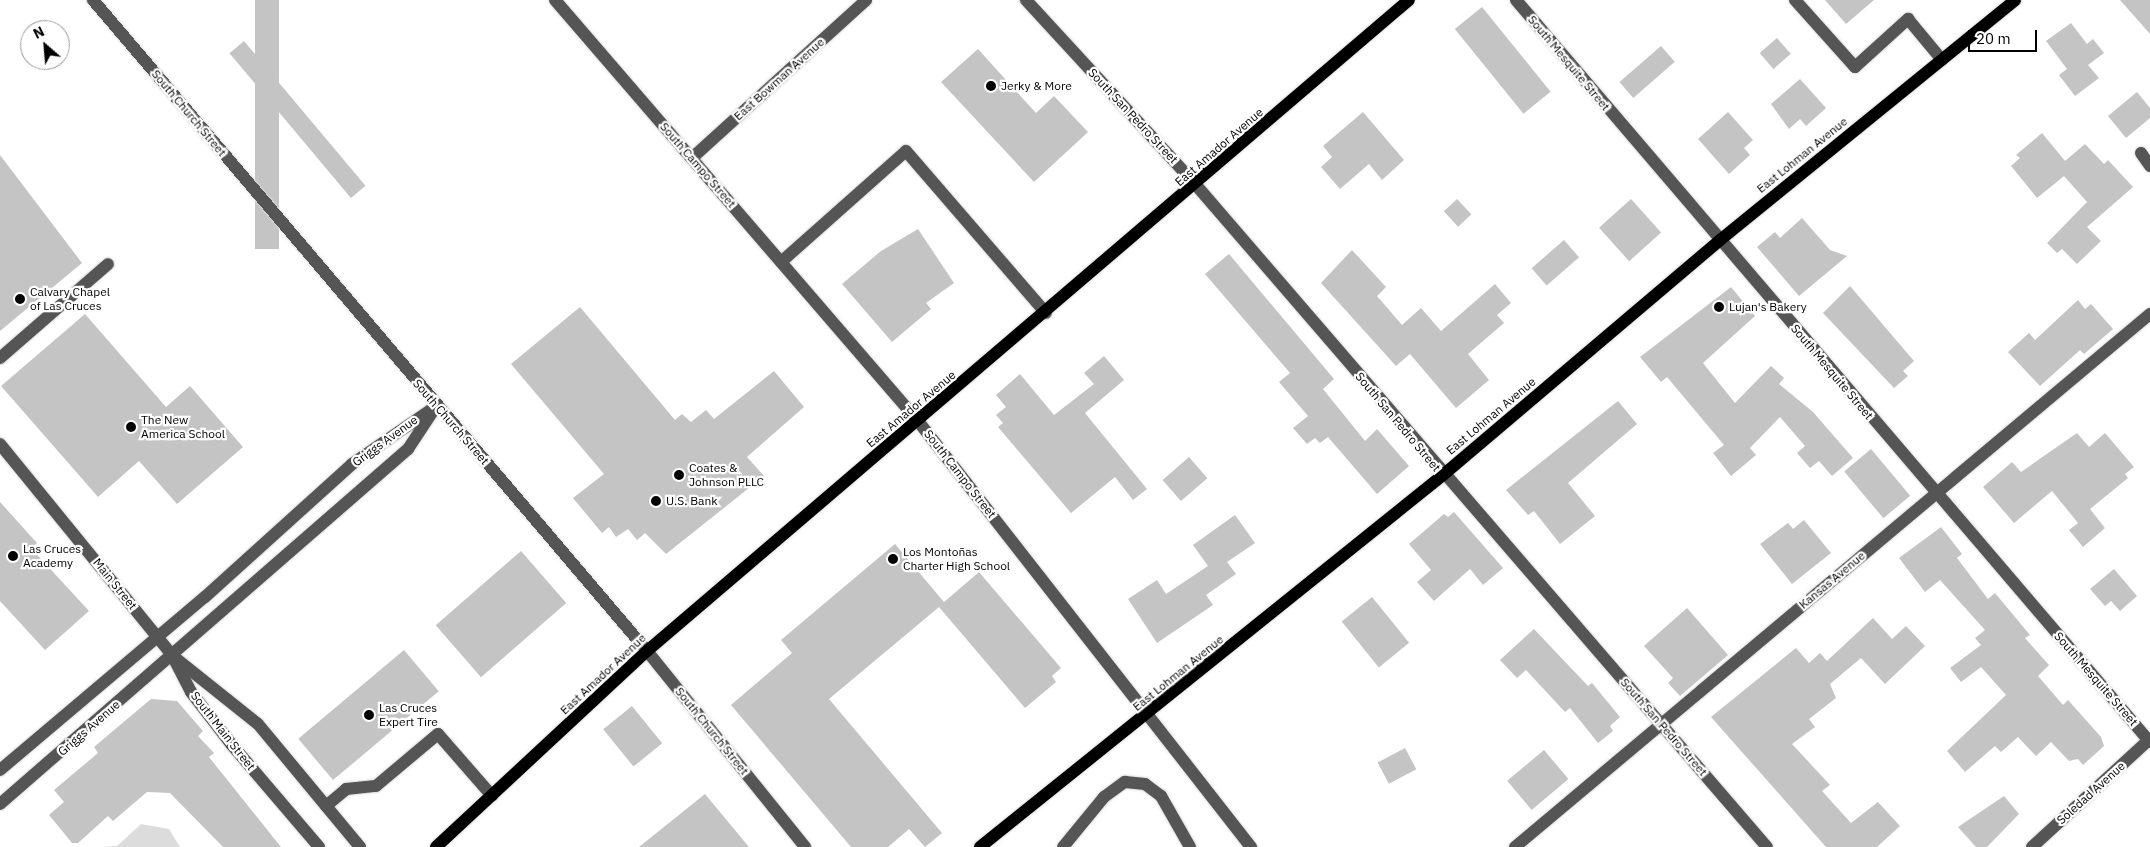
<!DOCTYPE html>
<html>
<head>
<meta charset="utf-8">
<style>
  body { margin:0 }
  #map { position:relative; width:2150px; height:847px; overflow:hidden; background:#fff; font-family:"IBM Plex Sans",sans-serif }
  div>[style] { position:absolute }
  .green>* { inset:0; background:#dcdcdc }
  .building>* { inset:0; background:#c4c4c4; transform-origin:0 0 }
  .roads { filter:drop-shadow(0 0 1px #dbdbdb) drop-shadow(0 0 1px #dbdbdb) }
  .minor>* { height:12px; margin:-6px; padding:0 6px; transform-origin:6px; border-radius:6px; background:#555 }
  .major>* { height:12px; margin:-6px; padding:0 6px; transform-origin:6px; border-radius:6px; background:#000 }
  .dots>* { width:14px; height:14px; translate:-50% -50%; box-sizing:border-box; border:2px solid #fff; border-radius:50% }
  span { translate:-50% -50%; white-space:nowrap; text-align:center; line-height:1.15; -webkit-text-stroke:4.5px #fff; paint-order:stroke }
  .street-label { font-size:12px; color:#000 }
  .poi-label { font-size:12px; color:#000 }
  .left { translate:0 -50%; text-align:left }
  .north { position:absolute; left:20px; top:20px; width:50px; height:50px; box-sizing:border-box; background:#fff; border:1px solid #999; border-radius:50%; rotate:333deg; font-size:14px; font-weight:700; line-height:20px; text-align:center; color:#000 }
  .north::after { content:''; display:block; margin:auto; width:18px; height:22px; background:#000; clip-path:polygon(50% 0,100% 100%,50% 72%,0 100%) }
  .scale { position:absolute; left:1968px; top:30px; width:69px; height:22px; box-sizing:border-box; border:2px solid #000; border-top:0; padding-left:6px; font-size:15px; line-height:18px; white-space:nowrap; color:#000; -webkit-text-stroke:4px #fff; paint-order:stroke }
</style>
</head>
<body>
<div id="map">
  <div class="green">
    <i style="clip-path:polygon(141px 824px,169px 829px,180px 847px,102px 847px,117px 846px)"></i>
  </div>
  <div class="building">
    <i style="left:255px;top:0;width:24px;height:249px"></i>
    <i style="clip-path:polygon(1825px 0,1874px 0,1846px 24px)"></i>
    <i style="clip-path:polygon(2120px 0,2150px 0,2150px 34px)"></i>
    <i style="left:1482px;top:7px;width:109px;height:35px;rotate:51deg"></i>
    <i style="clip-path:polygon(2071px 23px,2087px 44px,2093px 39px,2104px 53px,2088px 65px,2099px 78px,2075px 96px,2059px 75px,2067px 69px,2046px 41px)"></i>
    <i style="left:1777px;top:38px;width:21px;height:23px;rotate:49deg"></i>
    <i style="left:244px;top:41px;width:189px;height:19px;rotate:50deg"></i>
    <i style="left:1661px;top:46px;width:21px;height:55px;rotate:49deg"></i>
    <i style="clip-path:polygon(978px 49px,1036px 113px,1054px 96px,1088px 132px,1034px 182px,941px 82px)"></i>
    <i style="clip-path:polygon(1800px 79px,1826px 108px,1806px 126px,1800px 119px,1789px 129px,1771px 104px)"></i>
    <i style="clip-path:polygon(2137px 92px,2150px 108px,2150px 118px,2126px 138px,2108px 116px)"></i>
    <i style="clip-path:polygon(1363px 112px,1404px 160px,1382px 180px,1369px 164px,1340px 189px,1321px 167px,1332px 157px,1323px 146px)"></i>
    <i style="clip-path:polygon(1728px 112px,1753px 140px,1744px 148px,1750px 155px,1729px 174px,1698px 139px)"></i>
    <i style="clip-path:polygon(2042px 133px,2065px 161px,2085px 144px,2104px 164px,2108px 160px,2133px 187px,2087px 227px,2101px 241px,2077px 264px,2062px 249px,2057px 253px,2047px 243px,2087px 202px,2064px 176px,2037px 198px,2011px 166px,2020px 158px,2016px 155px)"></i>
    <i style="clip-path:polygon(0 155px,82px 263px,0 331px)"></i>
    <i style="left:1457px;top:199px;width:21px;height:18px;rotate:47deg"></i>
    <i style="left:1631px;top:199px;width:45px;height:43px;rotate:48deg"></i>
    <i style="clip-path:polygon(1802px 218px,1830px 250px,1847px 256px,1799px 296px,1757px 247px,1775px 232px,1780px 238px)"></i>
    <i style="clip-path:polygon(918px 229px,954px 283px,926px 303px,931px 309px,892px 342px,842px 284px,881px 251px)"></i>
    <i style="left:1564px;top:240px;width:23px;height:43px;rotate:49deg"></i>
    <i style="clip-path:polygon(1352px 250px,1386px 287px,1377px 296px,1402px 325px,1421px 308px,1441px 331px,1495px 284px,1511px 303px,1497px 315px,1504px 323px,1468px 354px,1489px 380px,1456px 408px,1410px 354px,1396px 366px,1321px 283px)"></i>
    <i style="clip-path:polygon(1229px 254px,1334px 379px,1323px 389px,1365px 441px,1377px 429px,1409px 466px,1377px 494px,1328px 437px,1320px 443px,1315px 438px,1307px 444px,1293px 428px,1308px 416px,1279px 382px,1290px 373px,1205px 274px)"></i>
    <i style="clip-path:polygon(1850px 286px,1914px 361px,1903px 371px,1908px 376px,1894px 388px,1823px 313px)"></i>
    <i style="clip-path:polygon(1731px 287px,1755px 316px,1703px 363px,1735px 403px,1771px 366px,1784px 378px,1779px 384px,1813px 412px,1853px 458px,1832px 476px,1819px 461px,1810px 468px,1797px 453px,1805px 446px,1780px 417px,1750px 448px,1756px 455px,1731px 476px,1713px 453px,1724px 445px,1667px 377px,1661px 382px,1640px 357px)"></i>
    <i style="clip-path:polygon(2078px 300px,2085px 309px,2091px 304px,2113px 329px,2084px 354px,2080px 350px,2040px 386px,2008px 352px,2029px 333px,2035px 340px)"></i>
    <i style="clip-path:polygon(580px 307px,675px 420px,682px 414px,691px 422px,706px 410px,714px 419px,774px 371px,804px 407px,747px 457px,764px 476px,666px 554px,645px 533px,637px 540px,628px 529px,616px 537px,609px 527px,602px 533px,573px 498px,604px 474px,511px 364px)"></i>
    <i style="clip-path:polygon(85px 314px,166px 407px,190px 386px,243px 447px,177px 504px,139px 461px,98px 497px,1px 386px)"></i>
    <i style="clip-path:polygon(1104px 356px,1124px 380px,1085px 413px,1147px 489px,1133px 500px,1115px 477px,1071px 513px,998px 427px,1003px 423px,996px 415px,1006px 407px,996px 395px,1020px 374px,1054px 415px,1094px 384px,1084px 373px)"></i>
    <i style="clip-path:polygon(1618px 401px,1637px 424px,1568px 483px,1595px 516px,1560px 544px,1534px 511px,1528px 515px,1506px 490px)"></i>
    <i style="clip-path:polygon(2077px 433px,2089px 447px,2105px 433px,2134px 467px,2125px 474px,2128px 478px,2090px 509px,2105px 528px,2083px 547px,2069px 530px,2078px 523px,2052px 491px,2014px 523px,1983px 487px,2012px 462px,2021px 472px)"></i>
    <i style="left:1871px;top:449px;width:61px;height:35px;rotate:50deg"></i>
    <i style="left:1189px;top:457px;width:28px;height:35px;rotate:49deg"></i>
    <i style="clip-path:polygon(0 502px,37px 543px,31px 548px,89px 611px,45px 650px,0 601px)"></i>
    <i style="clip-path:polygon(1454px 512px,1503px 568px,1483px 585px,1470px 569px,1434px 601px,1417px 582px,1431px 570px,1409px 544px,1444px 514px,1448px 517px)"></i>
    <i style="clip-path:polygon(1235px 515px,1255px 543px,1227px 562px,1236px 574px,1206px 595px,1213px 605px,1157px 643px,1128px 599px,1157px 580px,1166px 594px,1208px 566px,1193px 545px)"></i>
    <i style="clip-path:polygon(1804px 520px,1831px 553px,1792px 584px,1760px 544px,1788px 523px,1793px 529px)"></i>
    <i style="clip-path:polygon(1941px 527px,1962px 554px,1957px 558px,1988px 599px,1995px 593px,2030px 635px,2025px 638px,2049px 665px,2038px 676px,2063px 705px,2068px 700px,2101px 737px,2104px 746px,2083px 765px,2078px 759px,2069px 761px,2051px 742px,2036px 756px,2018px 737px,2001px 752px,1995px 746px,1965px 772px,1947px 751px,2006px 695px,1981px 667px,1961px 682px,1950px 668px,1981px 645px,1975px 638px,1985px 630px,1940px 580px,1925px 592px,1899px 558px)"></i>
    <i style="clip-path:polygon(895px 544px,944px 602px,979px 572px,1061px 668px,1052px 676px,1056px 682px,1025px 708px,939px 607px,829px 699px,942px 833px,925px 847px,909px 829px,888px 847px,851px 847px,731px 705px,792px 653px,781px 640px)"></i>
    <i style="left:521px;top:551px;width:69px;height:113px;rotate:49deg"></i>
    <i style="clip-path:polygon(2114px 569px,2137px 596px,2120px 611px,2111px 601px,2105px 606px,2090px 589px)"></i>
    <i style="left:1372px;top:597px;width:59px;height:39px;rotate:51deg"></i>
    <i style="clip-path:polygon(1687px 608px,1728px 655px,1680px 696px,1668px 683px,1673px 678px,1644px 646px)"></i>
    <i style="clip-path:polygon(1873px 618px,1892px 639px,1906px 626px,1925px 646px,1885px 684px,1861px 658px,1830px 684px,1836px 698px,1809px 719px,1815px 727px,1792px 744px,1830px 785px,1822px 791px,1851px 823px,1878px 802px,1900px 826px,1877px 847px,1826px 847px,1711px 717px,1796px 648px,1809px 663px,1820px 653px,1827px 661px)"></i>
    <i style="clip-path:polygon(1534px 629px,1588px 686px,1592px 683px,1620px 717px,1610px 726px,1613px 731px,1598px 743px,1570px 708px,1565px 712px,1526px 670px,1517px 678px,1500px 660px)"></i>
    <i style="left:404px;top:650px;width:54px;height:138px;rotate:50deg"></i>
    <i style="clip-path:polygon(151px 699px,177px 701px,203px 731px,198px 736px,214px 753px,209px 757px,281px 847px,223px 847px,170px 793px,147px 792px,113px 821px,108px 816px,78px 843px,72px 843px,49px 815px,64px 802px,54px 790px,98px 753px,94px 747px)"></i>
    <i style="left:632px;top:706px;width:48px;height:37px;rotate:51deg"></i>
    <i style="left:1405px;top:748px;width:24px;height:31px;rotate:62deg"></i>
    <i style="left:1544px;top:750px;width:38px;height:48px;rotate:50deg"></i>
    <i style="clip-path:polygon(705px 794px,749px 847px,639px 847px)"></i>
    <i style="clip-path:polygon(2004px 796px,2019px 814px,1987px 847px,1976px 847px,1958px 827px)"></i>
  </div>
  <div class="roads">
    <div class="minor">
      <i style="left:93px;top:0;width:855px;rotate:49.6deg"></i>
      <i style="left:647px;top:651px;width:252px;rotate:51.1deg"></i>
      <i style="left:555px;top:0;width:556px;rotate:49.23deg"></i>
      <i style="left:918px;top:421px;width:541px;rotate:51.99deg"></i>
      <i style="left:1026px;top:0;width:251px;rotate:47.4deg"></i>
      <i style="left:1196px;top:185px;width:874px;rotate:49.22deg"></i>
      <i style="left:1516px;top:0;width:976px;rotate:49.49deg"></i>
      <i style="left:1795px;top:0;width:90px;rotate:48.2deg"></i>
      <i style="left:1855px;top:67px;width:72px;rotate:-42.2deg"></i>
      <i style="left:1908px;top:19px;width:53px;rotate:50.3deg"></i>
      <i style="left:2141px;top:153px;width:16px;rotate:55deg"></i>
      <i style="left:692px;top:158px;width:235px;rotate:-42.2deg"></i>
      <i style="left:781px;top:262px;width:167px;rotate:-41.6deg"></i>
      <i style="left:906px;top:151px;width:214px;rotate:49.2deg"></i>
      <i style="left:0;top:358px;width:143px;rotate:-41deg"></i>
      <i style="left:0;top:444px;width:272px;rotate:50.8deg"></i>
      <i style="left:172px;top:655px;width:42px;rotate:62.8deg"></i>
      <i style="left:191px;top:692px;width:67px;rotate:52.3deg"></i>
      <i style="left:232px;top:745px;width:134px;rotate:49.5deg"></i>
      <i style="left:174px;top:657px;width:107px;rotate:38.6deg"></i>
      <i style="left:258px;top:724px;width:160px;rotate:50.3deg"></i>
      <i style="left:0;top:770px;width:268px;rotate:-40.2deg"></i>
      <i style="left:205px;top:597px;width:198px;rotate:-42.1deg"></i>
      <i style="left:352px;top:464px;width:101px;rotate:-34.5deg"></i>
      <i style="left:0;top:804px;width:541px;rotate:-41.03deg"></i>
      <i style="left:408px;top:449px;width:53px;rotate:-56.6deg"></i>
      <i style="left:326px;top:806px;width:26px;rotate:-40deg"></i>
      <i style="left:346px;top:789px;width:30px;rotate:-6deg"></i>
      <i style="left:376px;top:786px;width:81px;rotate:-40deg"></i>
      <i style="left:438px;top:734px;width:82px;rotate:48.9deg"></i>
      <i style="left:1063px;top:847px;width:65px;rotate:-50.6deg"></i>
      <i style="left:1104px;top:797px;width:26px;rotate:-36deg"></i>
      <i style="left:1125px;top:782px;width:20px;rotate:6deg"></i>
      <i style="left:1145px;top:784px;width:20px;rotate:37deg"></i>
      <i style="left:1161px;top:796px;width:59px;rotate:60.4deg"></i>
      <i style="left:1515px;top:847px;width:829px;rotate:-40.01deg"></i>
      <i style="left:2032px;top:847px;width:160px;rotate:-42.5deg"></i>
    </div>
    <div class="major">
      <i style="left:436px;top:847px;width:288px;rotate:-42.9deg"></i>
      <i style="left:647px;top:651px;width:1002px;rotate:-40.51deg"></i>
      <i style="left:980px;top:847px;width:594px;rotate:-38.78deg"></i>
      <i style="left:1443px;top:475px;width:363px;rotate:-40.3deg"></i>
      <i style="left:1720px;top:240px;width:380px;rotate:-39.1deg"></i>
    </div>
  </div>
  <div class="dots">
    <i style="left:991px;top:86px;background:#000"></i>
    <i style="left:20px;top:299px;background:#000"></i>
    <i style="left:1719px;top:307px;background:#000"></i>
    <i style="left:131px;top:427px;background:#000"></i>
    <i style="left:679px;top:475px;background:#000"></i>
    <i style="left:656px;top:501px;background:#000"></i>
    <i style="left:13px;top:556px;background:#000"></i>
    <i style="left:893px;top:559px;background:#000"></i>
    <i style="left:369px;top:715px;background:#000"></i>
  </div>
  <div class="street-label">
    <span style="left:1569px;top:63px;rotate:50deg">South Mesquite Street</span>
    <span style="left:779px;top:79px;rotate:-42deg">East Bowman Avenue</span>
    <span style="left:189px;top:113px;rotate:50deg">South Church Street</span>
    <span style="left:1133px;top:116px;rotate:47deg">South San Pedro Street</span>
    <span style="left:1219px;top:147px;rotate:-41deg">East Amador Avenue</span>
    <span style="left:1802px;top:155px;rotate:-39deg">East Lohman Avenue</span>
    <span style="left:698px;top:165px;rotate:49deg">South Campo Street</span>
    <span style="left:1832px;top:372px;rotate:50deg">South Mesquite Street</span>
    <span style="left:911px;top:409px;rotate:-40deg">East Amador Avenue</span>
    <span style="left:1491px;top:416px;rotate:-40deg">East Lohman Avenue</span>
    <span style="left:451px;top:422px;rotate:49deg">South Church Street</span>
    <span style="left:1398px;top:422px;rotate:50deg">South San Pedro Street</span>
    <span style="left:385px;top:441px;rotate:-36deg">Griggs Avenue</span>
    <span style="left:960px;top:474px;rotate:52deg">South Campo Street</span>
    <span style="left:1832px;top:580px;rotate:-40deg">Kansas Avenue</span>
    <span style="left:115px;top:584px;rotate:51deg">Main Street</span>
    <span style="left:1178px;top:673px;rotate:-39deg">East Lohman Avenue</span>
    <span style="left:603px;top:674px;rotate:-43deg">East Amador Avenue</span>
    <span style="left:2096px;top:679px;rotate:49deg">South Mesquite Street</span>
    <span style="left:1664px;top:727px;rotate:49deg">South San Pedro Street</span>
    <span style="left:89px;top:728px;rotate:-41deg">Griggs Avenue</span>
    <span style="left:223px;top:731px;rotate:52deg">South Main Street</span>
    <span style="left:712px;top:731px;rotate:51deg">South Church Street</span>
    <span style="left:2091px;top:793px;rotate:-42deg">Soledad Avenue</span>
  </div>
  <div class="poi-label">
    <span class="left" style="left:1001px;top:86px">Jerky &amp; More</span>
    <span class="left" style="left:30px;top:299px">Calvary Chapel<br>of Las Cruces</span>
    <span class="left" style="left:1729px;top:307px">Lujan's Bakery</span>
    <span class="left" style="left:141px;top:427px">The New<br>America School</span>
    <span class="left" style="left:689px;top:475px">Coates &amp;<br>Johnson PLLC</span>
    <span class="left" style="left:666px;top:501px">U.S. Bank</span>
    <span class="left" style="left:23px;top:556px">Las Cruces<br>Academy</span>
    <span class="left" style="left:903px;top:559px">Los Montoñas<br>Charter High School</span>
    <span class="left" style="left:379px;top:715px">Las Cruces<br>Expert Tire</span>
  </div>
  <div class="north">N</div>
  <div class="scale">20 m</div>
</div>
</body>
</html>
